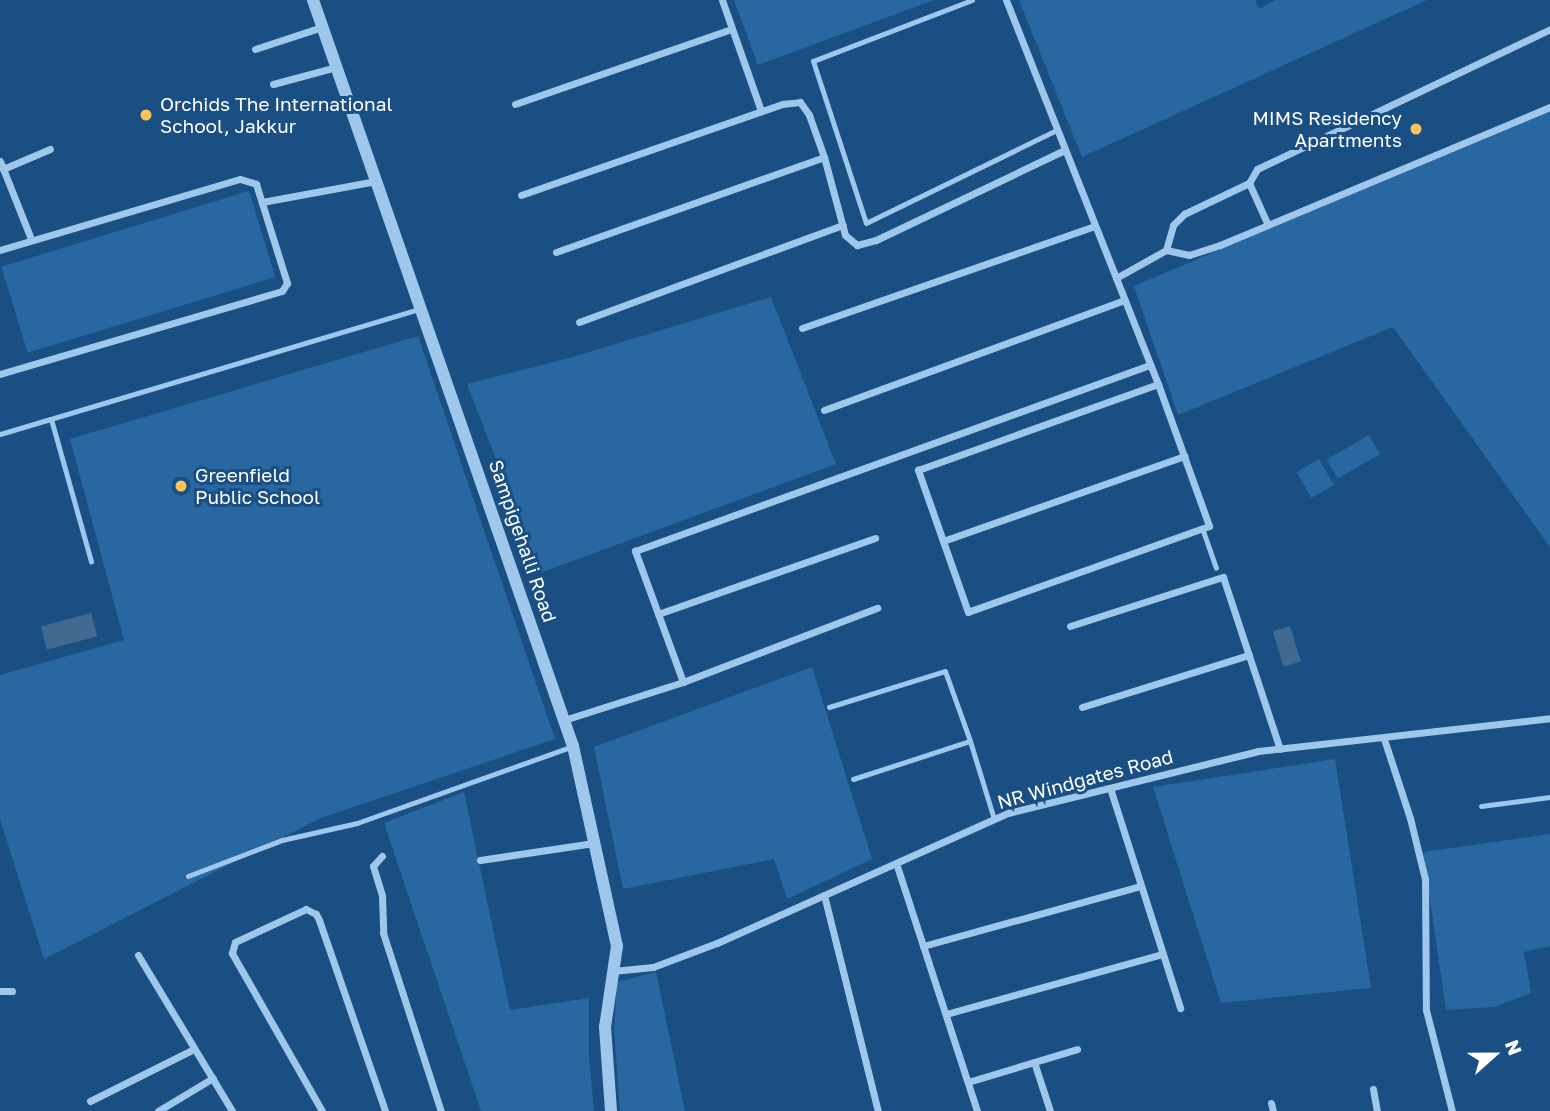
<!DOCTYPE html>
<html>
<head>
<meta charset="utf-8">
<style>
  body { margin:0 }
  #map { position:relative; width:1550px; height:1111px; overflow:hidden; background:#1a4f83; font-family:"Golos Text",sans-serif }
  div>[style] { position:absolute }
  .green>* { inset:0; background:#2867a0; transform-origin:0 0 }
  .water>* { inset:0; background:#426990; transform-origin:0 0 }
  .service>* { height:5px; margin:-2.5px; padding:0 2.5px; transform-origin:2.5px; border-radius:2.5px; background:#9ec7eb }
  .minor>* { height:7px; margin:-3.5px; padding:0 3.5px; transform-origin:3.5px; border-radius:3.5px; background:#9ec7eb }
  .tertiary>* { height:12px; margin:-6px; padding:0 6px; transform-origin:6px; border-radius:6px; background:#9ec7eb }
  .dots>* { width:19px; height:19px; translate:-50% -50%; box-sizing:border-box; border:4px solid #1a4f83; border-radius:50% }
  span { translate:-50% -50%; white-space:nowrap; text-align:center; line-height:1.15; -webkit-text-stroke:6px #1a4f83; paint-order:stroke }
  .poi-label { font-size:19px; color:#fff }
  .left { translate:0 -50%; text-align:left }
  .right { translate:-100% -50%; text-align:right }
  .street-label { font-size:19px; color:#fff }
  .north { position:absolute; left:1459px; top:1020px; width:70px; height:70px; -webkit-text-stroke:5px #1a4f83; paint-order:stroke; rotate:69deg; font-size:19px; font-weight:700; line-height:28px; text-align:center; color:#fff }
  .north::after { content:''; display:block; margin:auto; width:24px; height:32px; background:#fff; clip-path:polygon(50% 0,100% 100%,50% 72%,0 100%) }
</style>
</head>
<body>
<div id="map">
  <div class="green">
    <i style="clip-path:polygon(734px 0,934px 0,758px 65px)"></i>
    <i style="clip-path:polygon(1019px 0,1255px 0,1259px 9px,1276px 0,1427px 0,1082px 157px)"></i>
    <i style="clip-path:polygon(1550px 110px,1550px 547px,1393px 327px,1178px 415px,1134px 286px)"></i>
    <i style="left:249px;top:191px;width:90px;height:259px;rotate:73deg"></i>
    <i style="clip-path:polygon(771px 297px,836px 464px,540px 573px,467px 384px,569px 358px)"></i>
    <i style="clip-path:polygon(418px 336px,555px 739px,321px 818px,44px 959px,0 819px,0 675px,124px 640px,70px 439px)"></i>
    <i style="left:1369px;top:435px;width:22px;height:49px;rotate:60deg"></i>
    <i style="left:1319px;top:459px;width:30px;height:26px;rotate:60deg"></i>
    <i style="clip-path:polygon(812px 667px,872px 859px,787px 899px,774px 859px,623px 889px,594px 747px)"></i>
    <i style="clip-path:polygon(1335px 759px,1371px 988px,1221px 1003px,1153px 787px)"></i>
    <i style="clip-path:polygon(464px 792px,510px 1010px,589px 998px,589px 1056px,594px 1111px,481px 1111px,384px 823px)"></i>
    <i style="clip-path:polygon(1550px 834px,1550px 946px,1524px 952px,1531px 993px,1494px 1007px,1446px 1010px,1423px 852px)"></i>
    <i style="clip-path:polygon(656px 972px,685px 1111px,620px 1111px,614px 1030px,617px 982px)"></i>
  </div>
  <div class="water">
    <i style="left:91px;top:613px;width:24px;height:52px;rotate:75deg"></i>
    <i style="left:1290px;top:626px;width:37px;height:18px;rotate:73deg"></i>
  </div>
  <div class="service">
    <i style="left:972px;top:0;width:170px;rotate:159deg"></i>
    <i style="left:813px;top:61px;width:170px;rotate:71.9deg"></i>
    <i style="left:866px;top:223px;width:212px;rotate:-26deg"></i>
    <i style="left:51px;top:419px;width:148px;rotate:74.3deg"></i>
    <i style="left:0;top:434px;width:436px;rotate:-16.6deg"></i>
    <i style="left:1202px;top:528px;width:42px;rotate:70.7deg"></i>
    <i style="left:829px;top:707px;width:121px;rotate:-17.2deg"></i>
    <i style="left:945px;top:671px;width:74px;rotate:70.3deg"></i>
    <i style="left:853px;top:779px;width:123px;rotate:-18deg"></i>
    <i style="left:970px;top:741px;width:82px;rotate:72.9deg"></i>
    <i style="left:1481px;top:806px;width:70px;rotate:-7.4deg"></i>
    <i style="left:188px;top:876px;width:101px;rotate:-21deg"></i>
    <i style="left:282px;top:840px;width:77px;rotate:-12.8deg"></i>
    <i style="left:357px;top:823px;width:229px;rotate:-19.6deg"></i>
  </div>
  <div class="minor">
    <i style="left:722px;top:0;width:118px;rotate:70.6deg"></i>
    <i style="left:1006px;top:0;width:413px;rotate:68.4deg"></i>
    <i style="left:1158px;top:384px;width:151px;rotate:70.2deg"></i>
    <i style="left:1209px;top:526px;width:256px;rotate:160.4deg"></i>
    <i style="left:968px;top:612px;width:151px;rotate:-109.4deg"></i>
    <i style="left:918px;top:470px;width:255px;rotate:-19.7deg"></i>
    <i style="left:255px;top:49px;width:71px;rotate:-18.2deg"></i>
    <i style="left:273px;top:84px;width:65px;rotate:-15.1deg"></i>
    <i style="left:515px;top:104px;width:229px;rotate:-19.1deg"></i>
    <i style="left:0;top:161px;width:84px;rotate:68.3deg"></i>
    <i style="left:3px;top:169px;width:51px;rotate:-23.1deg"></i>
    <i style="left:1249px;top:183px;width:46px;rotate:65.7deg"></i>
    <i style="left:521px;top:195px;width:276px;rotate:-19.2deg"></i>
    <i style="left:782px;top:104px;width:18px;rotate:-6deg"></i>
    <i style="left:800px;top:102px;width:16px;rotate:55deg"></i>
    <i style="left:809px;top:115px;width:45px;rotate:70.3deg"></i>
    <i style="left:824px;top:157px;width:81px;rotate:74.9deg"></i>
    <i style="left:845px;top:235px;width:16px;rotate:40deg"></i>
    <i style="left:857px;top:245px;width:20px;rotate:-15deg"></i>
    <i style="left:876px;top:240px;width:209px;rotate:-25.5deg"></i>
    <i style="left:262px;top:202px;width:116px;rotate:-10.4deg"></i>
    <i style="left:0;top:250px;width:250px;rotate:-16.5deg"></i>
    <i style="left:240px;top:179px;width:17px;rotate:17deg"></i>
    <i style="left:256px;top:184px;width:104px;rotate:72.6deg"></i>
    <i style="left:287px;top:283px;width:9px;rotate:122deg"></i>
    <i style="left:282px;top:291px;width:294px;rotate:163.6deg"></i>
    <i style="left:1166px;top:250px;width:26px;rotate:-74deg"></i>
    <i style="left:1173px;top:225px;width:16px;rotate:-45deg"></i>
    <i style="left:1184px;top:214px;width:72px;rotate:-25.5deg"></i>
    <i style="left:1249px;top:183px;width:16px;rotate:-60deg"></i>
    <i style="left:1257px;top:169px;width:325px;rotate:-25.5deg"></i>
    <i style="left:556px;top:252px;width:284px;rotate:-19.5deg"></i>
    <i style="left:1116px;top:278px;width:57px;rotate:-29.2deg"></i>
    <i style="left:1166px;top:250px;width:24px;rotate:12deg"></i>
    <i style="left:1189px;top:255px;width:33px;rotate:-18deg"></i>
    <i style="left:1220px;top:245px;width:358px;rotate:-22.7deg"></i>
    <i style="left:579px;top:322px;width:281px;rotate:-20.2deg"></i>
    <i style="left:802px;top:328px;width:310px;rotate:-19.2deg"></i>
    <i style="left:824px;top:410px;width:320px;rotate:-20.1deg"></i>
    <i style="left:943px;top:541px;width:256px;rotate:-19.4deg"></i>
    <i style="left:658px;top:614px;width:230px;rotate:-19.3deg"></i>
    <i style="left:1070px;top:626px;width:161px;rotate:-17.8deg"></i>
    <i style="left:1223px;top:577px;width:181px;rotate:71.7deg"></i>
    <i style="left:683px;top:682px;width:140px;rotate:-110.1deg"></i>
    <i style="left:635px;top:551px;width:548px;rotate:-19.86deg"></i>
    <i style="left:1082px;top:707px;width:175px;rotate:-17.3deg"></i>
    <i style="left:564px;top:720px;width:125px;rotate:-17.7deg"></i>
    <i style="left:683px;top:682px;width:208px;rotate:-20.9deg"></i>
    <i style="left:1384px;top:739px;width:83px;rotate:71.8deg"></i>
    <i style="left:1410px;top:818px;width:63px;rotate:76.2deg"></i>
    <i style="left:1425px;top:879px;width:131px;rotate:89.6deg"></i>
    <i style="left:1426px;top:1010px;width:104px;rotate:75.6deg"></i>
    <i style="left:1110px;top:788px;width:231px;rotate:72.3deg"></i>
    <i style="left:382px;top:856px;width:13px;rotate:132deg"></i>
    <i style="left:373px;top:866px;width:31px;rotate:73deg"></i>
    <i style="left:382px;top:896px;width:37px;rotate:88deg"></i>
    <i style="left:383px;top:933px;width:187px;rotate:72deg"></i>
    <i style="left:480px;top:860px;width:115px;rotate:-8.5deg"></i>
    <i style="left:896px;top:863px;width:261px;rotate:71.9deg"></i>
    <i style="left:824px;top:895px;width:223px;rotate:76deg"></i>
    <i style="left:923px;top:946px;width:226px;rotate:-15.4deg"></i>
    <i style="left:138px;top:955px;width:182px;rotate:58.9deg"></i>
    <i style="left:613px;top:971px;width:40px;rotate:-5.7deg"></i>
    <i style="left:653px;top:967px;width:68px;rotate:-20.6deg"></i>
    <i style="left:717px;top:943px;width:319px;rotate:-24.1deg"></i>
    <i style="left:1008px;top:813px;width:258px;rotate:-13.9deg"></i>
    <i style="left:1258px;top:751px;width:294px;rotate:-6.4deg"></i>
    <i style="left:0;top:991px;width:12px"></i>
    <i style="left:946px;top:1014px;width:225px;rotate:-15.5deg"></i>
    <i style="left:1034px;top:1062px;width:52px;rotate:71.9deg"></i>
    <i style="left:968px;top:1082px;width:114px;rotate:-16.8deg"></i>
    <i style="left:1373px;top:1089px;width:22px;rotate:80deg"></i>
    <i style="left:90px;top:1101px;width:116px;rotate:-26.6deg"></i>
    <i style="left:1271px;top:1103px;width:8px;rotate:76deg"></i>
    <i style="left:158px;top:1111px;width:64px;rotate:-31deg"></i>
    <i style="left:322px;top:1111px;width:182px;rotate:-119.7deg"></i>
    <i style="left:232px;top:953px;width:11px;rotate:-75deg"></i>
    <i style="left:235px;top:942px;width:78px;rotate:-24.9deg"></i>
    <i style="left:306px;top:909px;width:11px;rotate:27deg"></i>
    <i style="left:316px;top:914px;width:7px;rotate:63deg"></i>
    <i style="left:319px;top:920px;width:202px;rotate:70.9deg"></i>
  </div>
  <div class="tertiary">
    <i style="left:313px;top:0;width:790px;rotate:70.79deg"></i>
    <i style="left:573px;top:746px;width:205px;rotate:77.6deg"></i>
    <i style="left:617px;top:946px;width:82px;rotate:98.4deg"></i>
    <i style="left:605px;top:1027px;width:84px;rotate:85.9deg"></i>
  </div>
  <div class="dots">
    <i style="left:146px;top:115px;background:#fec25a"></i>
    <i style="left:1416px;top:129px;background:#fec25a"></i>
    <i style="left:181px;top:486px;background:#fec25a"></i>
  </div>
  <div class="poi-label">
    <span class="left" style="left:160px;top:115px">Orchids The International<br>School, Jakkur</span>
    <span class="right" style="left:1402px;top:129px">MIMS Residency<br>Apartments</span>
    <span class="left" style="left:195px;top:486px">Greenfield<br>Public School</span>
  </div>
  <div class="street-label">
    <span style="left:523px;top:541px;rotate:71deg">Sampigehalli Road</span>
    <span style="left:1085px;top:779px;rotate:-15deg">NR Windgates Road</span>
  </div>
  <div class="north">N</div>
</div>
</body>
</html>
